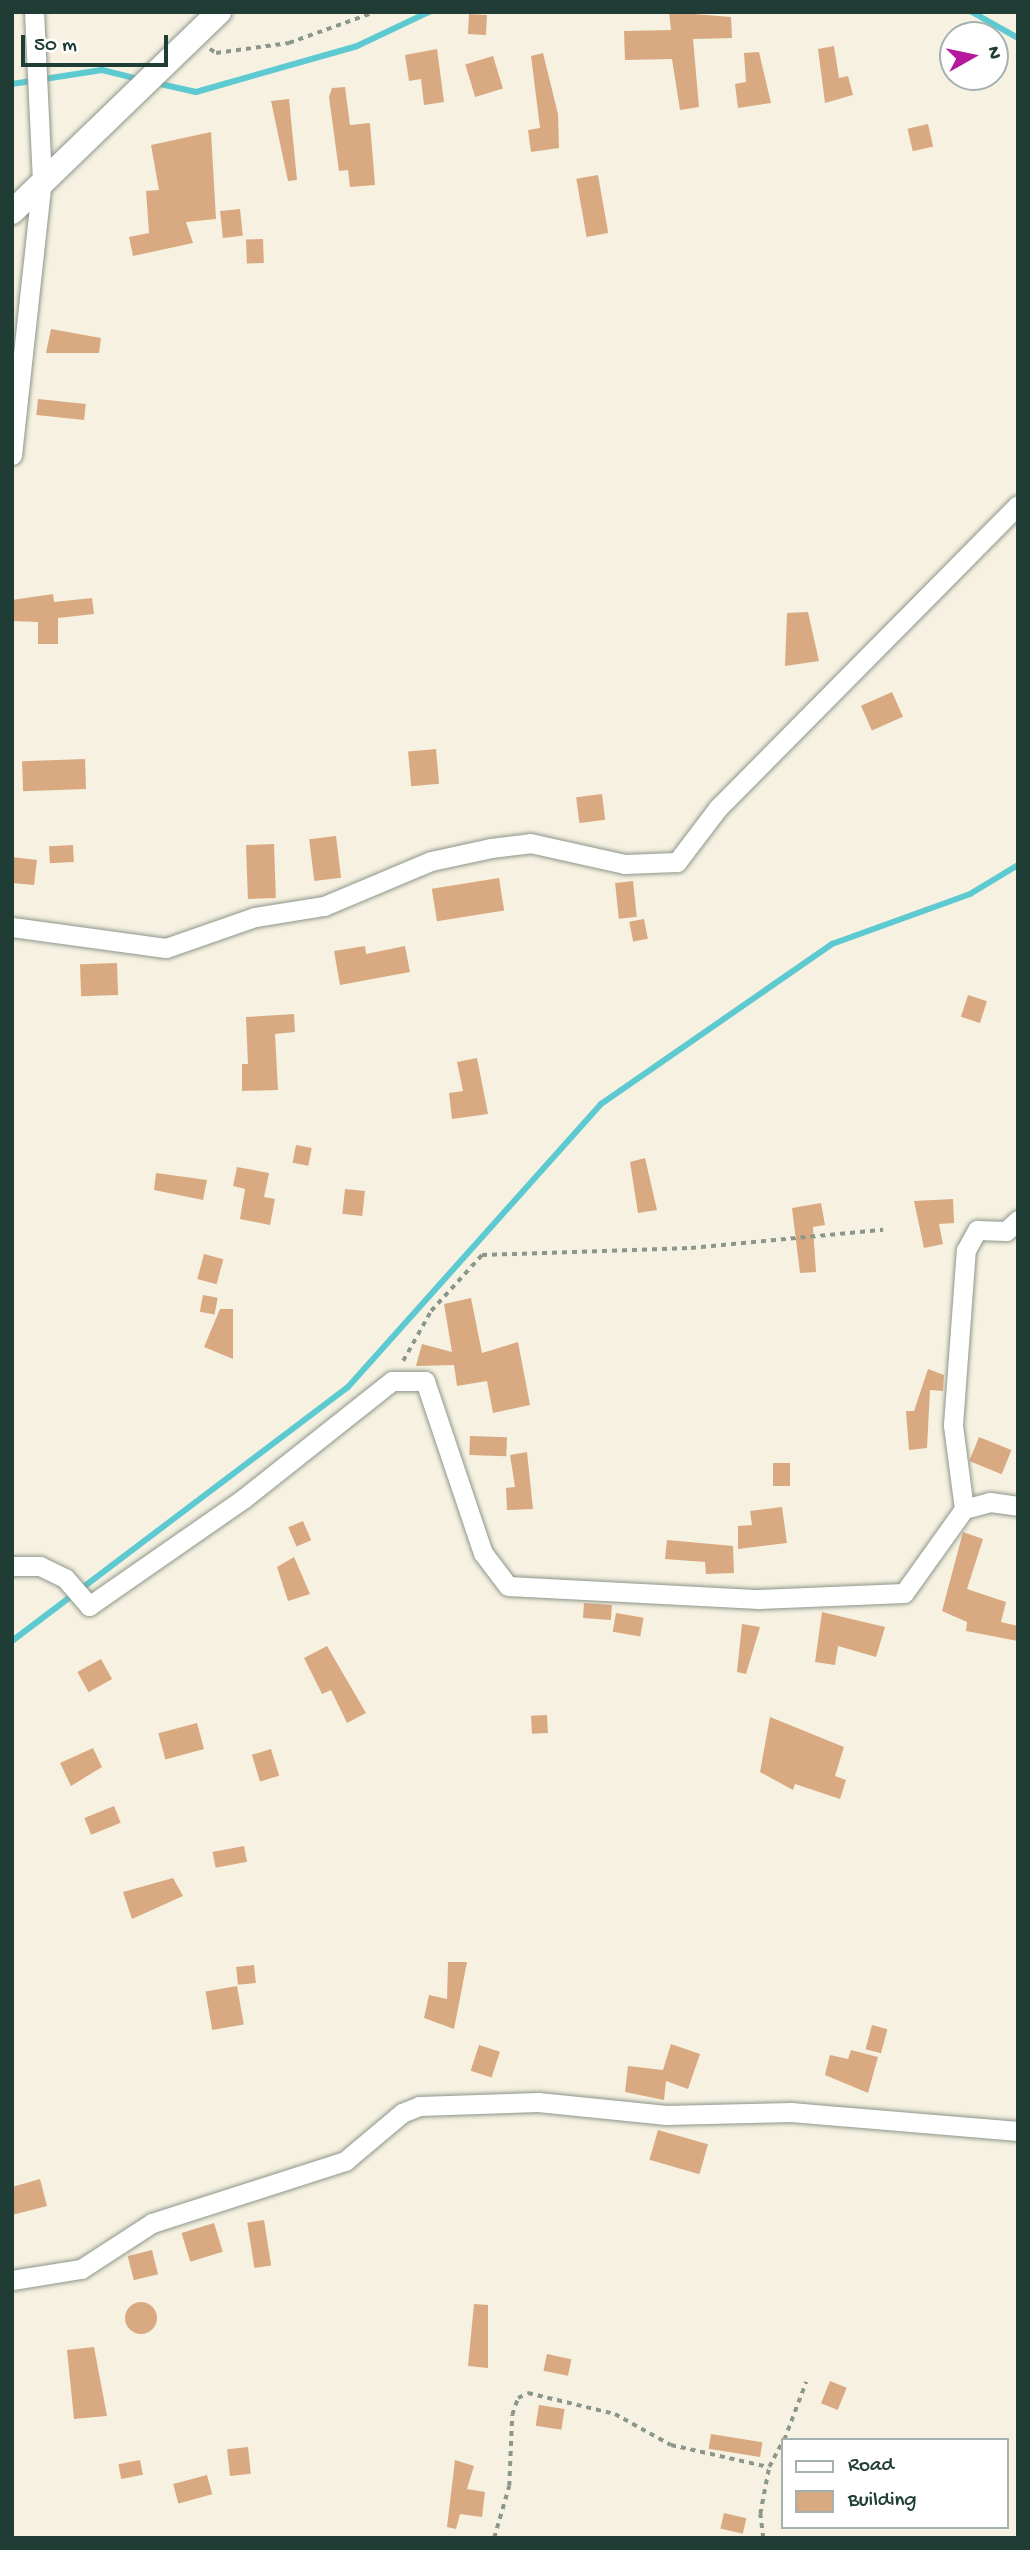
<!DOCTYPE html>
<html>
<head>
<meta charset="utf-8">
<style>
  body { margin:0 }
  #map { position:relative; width:1030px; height:2550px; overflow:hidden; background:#f7f1e1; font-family:"Gochi Hand",sans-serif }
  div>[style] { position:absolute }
  .stream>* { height:6px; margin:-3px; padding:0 3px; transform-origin:3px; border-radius:3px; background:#5dcad2 }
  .building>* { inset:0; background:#d9aa82; transform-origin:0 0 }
  .round { border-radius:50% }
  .path>* { height:3.5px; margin-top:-1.75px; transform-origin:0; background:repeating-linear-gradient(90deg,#8b978a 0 5px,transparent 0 10px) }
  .roads { filter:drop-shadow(0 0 2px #8b978a) drop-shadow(0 0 2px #8b978a) }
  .minor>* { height:19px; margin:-9.5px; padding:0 9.5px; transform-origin:9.5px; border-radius:9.5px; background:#fff }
  .tertiary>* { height:24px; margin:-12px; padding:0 12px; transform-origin:12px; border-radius:12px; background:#fff }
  span { translate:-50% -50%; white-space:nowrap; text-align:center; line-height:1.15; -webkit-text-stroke:5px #fff; paint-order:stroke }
  .frame { position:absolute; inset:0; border:14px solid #1f3d34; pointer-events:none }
  .legend { position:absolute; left:781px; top:2438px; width:228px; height:91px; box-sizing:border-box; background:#fff; border:2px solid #a5b1ae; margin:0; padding:9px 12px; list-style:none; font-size:21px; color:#1f3d34 }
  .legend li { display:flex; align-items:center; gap:14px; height:35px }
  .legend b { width:35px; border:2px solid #a5b1ae }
  .north { position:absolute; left:939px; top:21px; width:70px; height:70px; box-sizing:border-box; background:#fff; border:2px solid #a5b1ae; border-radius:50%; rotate:81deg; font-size:19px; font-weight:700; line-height:28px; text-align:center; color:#1f3d34 }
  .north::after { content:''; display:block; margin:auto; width:24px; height:32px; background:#b5179e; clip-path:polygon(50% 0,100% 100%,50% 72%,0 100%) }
  .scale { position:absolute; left:21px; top:35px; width:147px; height:32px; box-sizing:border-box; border:4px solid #1f3d34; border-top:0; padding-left:9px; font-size:21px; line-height:24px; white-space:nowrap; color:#1f3d34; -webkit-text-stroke:5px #fff; paint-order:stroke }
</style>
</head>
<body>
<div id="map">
  <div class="stream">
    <i style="left:972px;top:12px;width:53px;rotate:29.5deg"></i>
    <i style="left:156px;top:83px;width:41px;rotate:12.7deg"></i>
    <i style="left:196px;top:92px;width:167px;rotate:-15.9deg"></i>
    <i style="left:357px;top:46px;width:80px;rotate:-25.3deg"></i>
    <i style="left:12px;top:84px;width:91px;rotate:-8.8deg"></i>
    <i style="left:102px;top:70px;width:38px;rotate:14deg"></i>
    <i style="left:12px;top:1641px;width:421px;rotate:-37.1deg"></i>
    <i style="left:348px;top:1387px;width:380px;rotate:-48.2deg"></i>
    <i style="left:601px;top:1104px;width:281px;rotate:-34.7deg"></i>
    <i style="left:832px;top:944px;width:147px;rotate:-19.9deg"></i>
    <i style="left:970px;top:894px;width:56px;rotate:-31.1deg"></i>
  </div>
  <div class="building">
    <i style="clip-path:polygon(669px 12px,731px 17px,732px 38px,693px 39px,699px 107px,680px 110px,672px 59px,625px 60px,624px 31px,671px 30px)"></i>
    <i style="left:469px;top:14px;width:18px;height:20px;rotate:3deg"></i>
    <i style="clip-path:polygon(834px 46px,839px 78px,848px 76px,853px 95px,825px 103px,818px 49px)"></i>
    <i style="clip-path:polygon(437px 49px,444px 102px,424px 105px,421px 79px,409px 81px,405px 55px)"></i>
    <i style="clip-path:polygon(759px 52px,771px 103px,738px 108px,735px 84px,746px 82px,744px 53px)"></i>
    <i style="clip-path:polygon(543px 53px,558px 114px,559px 148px,531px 152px,528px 130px,540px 128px,531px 56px)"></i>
    <i style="left:493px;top:56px;width:34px;height:29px;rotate:73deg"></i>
    <i style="clip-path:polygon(345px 87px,350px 125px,370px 123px,375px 185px,350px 187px,348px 170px,339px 171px,329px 97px,332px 88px)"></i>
    <i style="clip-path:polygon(289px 99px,297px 180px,288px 181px,271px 101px)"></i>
    <i style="left:928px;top:124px;width:23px;height:21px;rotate:77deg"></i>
    <i style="clip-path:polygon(211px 132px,216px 219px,186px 222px,193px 243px,133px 256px,129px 237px,149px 233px,146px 191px,159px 190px,151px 145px)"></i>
    <i style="left:598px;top:175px;width:59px;height:22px;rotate:80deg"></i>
    <i style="left:240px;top:209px;width:27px;height:20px;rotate:84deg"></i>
    <i style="left:263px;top:239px;width:24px;height:17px;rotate:88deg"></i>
    <i style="clip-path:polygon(51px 329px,101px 338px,99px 353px,46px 353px)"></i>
    <i style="left:38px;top:399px;width:48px;height:16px;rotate:6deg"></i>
    <i style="clip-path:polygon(53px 594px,54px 602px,92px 598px,94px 614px,58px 618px,58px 644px,38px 644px,38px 622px,12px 621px,12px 600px)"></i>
    <i style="clip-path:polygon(808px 612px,819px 661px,785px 666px,787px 613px)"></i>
    <i style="left:892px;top:692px;width:27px;height:34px;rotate:66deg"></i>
    <i style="left:436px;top:749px;width:35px;height:28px;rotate:85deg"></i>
    <i style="left:85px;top:759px;width:30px;height:63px;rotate:88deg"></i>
    <i style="left:602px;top:794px;width:26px;height:26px;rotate:83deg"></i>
    <i style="left:336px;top:836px;width:42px;height:27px;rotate:83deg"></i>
    <i style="left:274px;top:844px;width:54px;height:28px;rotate:88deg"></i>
    <i style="left:73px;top:845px;width:17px;height:24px;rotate:87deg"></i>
    <i style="clip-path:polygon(12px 857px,37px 860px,34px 885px,12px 883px)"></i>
    <i style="left:499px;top:878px;width:33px;height:68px;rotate:81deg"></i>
    <i style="left:633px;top:881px;width:36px;height:18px;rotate:84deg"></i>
    <i style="left:644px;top:919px;width:20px;height:15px;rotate:79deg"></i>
    <i style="clip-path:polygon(365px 946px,366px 954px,405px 946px,410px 972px,340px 985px,334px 951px)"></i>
    <i style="left:117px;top:963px;width:32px;height:37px;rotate:88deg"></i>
    <i style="left:968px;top:995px;width:20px;height:23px;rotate:18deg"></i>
    <i style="clip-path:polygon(294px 1014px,295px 1032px,275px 1034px,278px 1090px,242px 1091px,242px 1064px,248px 1064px,246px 1017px)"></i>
    <i style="clip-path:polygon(477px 1058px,488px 1114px,452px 1119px,449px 1093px,463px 1091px,457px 1062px)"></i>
    <i style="left:296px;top:1145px;width:16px;height:18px;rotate:11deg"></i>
    <i style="clip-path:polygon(645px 1158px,657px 1210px,638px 1213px,630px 1162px)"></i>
    <i style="clip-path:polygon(237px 1167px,269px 1173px,264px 1197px,275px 1199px,270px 1225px,240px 1219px,245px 1189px,233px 1186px)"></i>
    <i style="clip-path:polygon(156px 1173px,207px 1180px,203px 1200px,154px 1190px)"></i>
    <i style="left:345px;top:1189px;width:20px;height:25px;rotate:6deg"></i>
    <i style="clip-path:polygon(953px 1199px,954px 1223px,939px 1224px,943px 1244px,924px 1248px,914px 1201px)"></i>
    <i style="clip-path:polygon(821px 1203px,825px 1225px,813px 1227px,816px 1272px,800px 1273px,792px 1208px)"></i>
    <i style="left:204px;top:1254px;width:20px;height:26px;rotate:15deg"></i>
    <i style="left:203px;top:1295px;width:15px;height:17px;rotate:11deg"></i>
    <i style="clip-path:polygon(471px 1298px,482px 1353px,518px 1342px,530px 1405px,493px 1413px,487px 1381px,457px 1386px,454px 1365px,416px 1366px,422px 1344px,452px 1352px,444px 1304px)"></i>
    <i style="clip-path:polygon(220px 1309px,233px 1309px,233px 1359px,204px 1347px)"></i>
    <i style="clip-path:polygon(928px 1369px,944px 1375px,943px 1391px,930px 1390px,927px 1448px,909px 1450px,906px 1411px,914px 1411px)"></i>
    <i style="left:470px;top:1436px;width:37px;height:19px;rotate:2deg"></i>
    <i style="left:979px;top:1437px;width:35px;height:26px;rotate:22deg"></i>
    <i style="clip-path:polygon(527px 1452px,533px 1509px,507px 1510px,506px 1488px,515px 1487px,510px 1455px)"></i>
    <i style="left:773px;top:1463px;width:17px;height:23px"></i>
    <i style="clip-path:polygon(782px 1507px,787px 1543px,738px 1549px,738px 1526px,752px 1525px,750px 1511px)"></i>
    <i style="left:303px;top:1521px;width:21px;height:16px;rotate:67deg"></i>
    <i style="clip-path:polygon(963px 1532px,983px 1539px,967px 1589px,1006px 1602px,1001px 1622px,1018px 1626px,1018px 1641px,966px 1631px,967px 1622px,942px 1611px)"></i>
    <i style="clip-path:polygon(667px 1540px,733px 1546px,734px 1573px,706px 1574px,705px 1562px,665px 1559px)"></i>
    <i style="clip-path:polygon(294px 1557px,310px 1594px,288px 1601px,277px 1567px)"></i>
    <i style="left:584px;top:1603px;width:28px;height:15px;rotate:4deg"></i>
    <i style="clip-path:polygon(822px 1612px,885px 1627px,876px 1657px,838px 1646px,835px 1665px,815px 1662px)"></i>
    <i style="left:616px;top:1613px;width:28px;height:19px;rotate:10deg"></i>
    <i style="clip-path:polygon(742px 1624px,760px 1627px,746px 1674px,737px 1672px)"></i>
    <i style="clip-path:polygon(327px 1646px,366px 1713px,347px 1723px,331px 1690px,322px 1694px,304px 1658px)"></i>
    <i style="left:101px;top:1659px;width:23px;height:27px;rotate:61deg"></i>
    <i style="left:547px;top:1715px;width:18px;height:16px;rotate:87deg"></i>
    <i style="clip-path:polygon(770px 1717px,844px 1747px,835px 1776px,846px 1780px,840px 1799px,795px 1784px,793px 1790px,760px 1772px)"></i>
    <i style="left:197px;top:1723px;width:27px;height:40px;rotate:75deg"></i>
    <i style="clip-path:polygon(93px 1748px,102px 1767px,71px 1786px,60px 1763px)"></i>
    <i style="left:271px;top:1749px;width:28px;height:20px;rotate:73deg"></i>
    <i style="left:114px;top:1806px;width:18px;height:32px;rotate:68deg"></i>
    <i style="left:244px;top:1846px;width:16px;height:32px;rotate:79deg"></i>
    <i style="clip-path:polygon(173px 1878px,183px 1896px,132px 1919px,123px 1892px)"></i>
    <i style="clip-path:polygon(448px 1962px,467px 1962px,454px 2029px,424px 2018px,429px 1995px,447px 1999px)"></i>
    <i style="left:254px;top:1965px;width:18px;height:18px;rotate:84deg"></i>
    <i style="left:237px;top:1986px;width:39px;height:32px;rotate:80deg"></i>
    <i style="left:872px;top:2025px;width:16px;height:25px;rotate:15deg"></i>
    <i style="clip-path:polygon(671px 2044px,700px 2054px,688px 2089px,666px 2081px,664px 2100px,625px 2092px,628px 2066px,663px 2070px)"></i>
    <i style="left:479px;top:2045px;width:22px;height:27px;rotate:18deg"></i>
    <i style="clip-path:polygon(851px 2050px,878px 2057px,868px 2093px,825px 2075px,830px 2055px,848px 2059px)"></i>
    <i style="left:658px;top:2130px;width:52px;height:31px;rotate:16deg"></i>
    <i style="clip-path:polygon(40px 2179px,47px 2206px,12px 2215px,12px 2187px)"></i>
    <i style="left:264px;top:2220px;width:46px;height:17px;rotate:81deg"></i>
    <i style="left:214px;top:2223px;width:30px;height:34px;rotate:73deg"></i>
    <i style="left:152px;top:2250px;width:25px;height:25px;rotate:76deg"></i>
    <i class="round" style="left:125px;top:2302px;width:32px;height:32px"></i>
    <i style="clip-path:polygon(474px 2304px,488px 2305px,488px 2368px,468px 2366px)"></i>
    <i style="clip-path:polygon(94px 2347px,107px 2416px,74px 2419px,67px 2350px)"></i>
    <i style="left:547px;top:2354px;width:25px;height:17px;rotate:12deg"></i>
    <i style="left:830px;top:2381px;width:18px;height:24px;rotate:22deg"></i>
    <i style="left:539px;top:2405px;width:26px;height:21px;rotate:9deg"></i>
    <i style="left:711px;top:2434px;width:52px;height:15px;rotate:9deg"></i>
    <i style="left:248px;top:2447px;width:27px;height:21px;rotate:84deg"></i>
    <i style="left:140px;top:2460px;width:15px;height:22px;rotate:79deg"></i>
    <i style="clip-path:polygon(455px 2460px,474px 2466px,467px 2489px,485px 2492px,482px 2517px,460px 2514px,456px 2529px,447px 2527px)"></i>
    <i style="left:207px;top:2475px;width:20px;height:35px;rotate:75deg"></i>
    <i style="left:724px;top:2513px;width:23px;height:16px;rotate:13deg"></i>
  </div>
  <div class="path">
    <i style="left:210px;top:49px;width:7px;rotate:34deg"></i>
    <i style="left:216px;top:53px;width:74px;rotate:-7.8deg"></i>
    <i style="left:289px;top:43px;width:91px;rotate:-19.8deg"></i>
    <i style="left:403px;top:1361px;width:57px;rotate:-60.8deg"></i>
    <i style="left:431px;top:1311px;width:76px;rotate:-47.7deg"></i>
    <i style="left:482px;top:1255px;width:209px;rotate:-1.9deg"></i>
    <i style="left:691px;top:1248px;width:193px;rotate:-5.4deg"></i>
    <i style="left:784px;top:2440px;width:62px;rotate:-69.2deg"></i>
    <i style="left:494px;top:2538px;width:54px;rotate:-73.9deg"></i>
    <i style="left:509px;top:2486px;width:71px;rotate:-87.6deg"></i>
    <i style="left:512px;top:2415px;width:18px;rotate:-71deg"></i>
    <i style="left:518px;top:2398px;width:11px;rotate:-27deg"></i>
    <i style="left:528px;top:2393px;width:89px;rotate:13.6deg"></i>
    <i style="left:615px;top:2414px;width:64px;rotate:29deg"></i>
    <i style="left:671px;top:2445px;width:100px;rotate:12.7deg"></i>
    <i style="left:763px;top:2538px;width:24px;rotate:-97deg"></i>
    <i style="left:760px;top:2514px;width:48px;rotate:-79.2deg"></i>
    <i style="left:769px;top:2467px;width:30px;rotate:-62deg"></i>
  </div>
  <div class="roads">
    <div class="minor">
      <i style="left:12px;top:455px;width:276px;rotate:-83.8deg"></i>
      <i style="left:42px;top:181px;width:169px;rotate:-92.7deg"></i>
      <i style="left:12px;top:927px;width:155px;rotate:7.8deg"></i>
      <i style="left:166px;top:948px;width:94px;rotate:-19.2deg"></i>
      <i style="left:255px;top:917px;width:70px;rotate:-9.1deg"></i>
      <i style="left:324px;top:906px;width:116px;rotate:-22.8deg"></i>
      <i style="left:431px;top:861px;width:61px;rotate:-12.2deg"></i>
      <i style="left:491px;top:848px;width:39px;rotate:-7deg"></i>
      <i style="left:530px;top:843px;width:97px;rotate:12.5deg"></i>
      <i style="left:625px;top:864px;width:52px;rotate:-2.2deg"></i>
      <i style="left:677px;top:862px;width:68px;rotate:-52.8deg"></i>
      <i style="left:718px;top:808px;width:426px;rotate:-45.3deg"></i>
      <i style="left:964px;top:1509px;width:85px;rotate:-97.5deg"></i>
      <i style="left:953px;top:1425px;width:175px;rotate:-85.8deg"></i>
      <i style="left:966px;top:1250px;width:23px;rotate:-61deg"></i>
      <i style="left:977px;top:1230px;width:29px;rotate:2deg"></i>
      <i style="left:1006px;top:1231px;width:16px;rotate:-43deg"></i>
      <i style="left:12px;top:1566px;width:28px"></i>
      <i style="left:40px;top:1566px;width:28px;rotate:26deg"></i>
      <i style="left:65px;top:1578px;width:37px;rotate:49deg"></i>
      <i style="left:89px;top:1606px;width:188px;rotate:-34.8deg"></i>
      <i style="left:243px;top:1499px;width:190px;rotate:-38.4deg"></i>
      <i style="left:392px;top:1381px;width:33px"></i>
      <i style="left:425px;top:1381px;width:182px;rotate:71.4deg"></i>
      <i style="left:483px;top:1553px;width:41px;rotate:52.9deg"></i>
      <i style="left:508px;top:1586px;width:251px;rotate:3deg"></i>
      <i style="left:759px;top:1599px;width:145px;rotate:-2.4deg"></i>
      <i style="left:904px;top:1593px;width:103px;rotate:-54.5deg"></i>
      <i style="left:964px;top:1509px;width:27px;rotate:-15deg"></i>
      <i style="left:990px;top:1502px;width:28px;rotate:8deg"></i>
      <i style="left:12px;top:2280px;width:70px;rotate:-9.1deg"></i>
      <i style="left:81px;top:2269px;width:85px;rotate:-32.9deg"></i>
      <i style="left:152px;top:2223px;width:203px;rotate:-17.8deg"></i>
      <i style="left:345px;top:2161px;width:75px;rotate:-40.1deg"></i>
      <i style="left:402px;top:2113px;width:18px;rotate:-22deg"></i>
      <i style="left:419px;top:2106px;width:119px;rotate:-1.9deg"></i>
      <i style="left:538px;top:2102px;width:129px;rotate:5.8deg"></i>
      <i style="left:666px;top:2115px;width:125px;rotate:-1.4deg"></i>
      <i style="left:791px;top:2112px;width:228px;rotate:4.8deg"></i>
    </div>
    <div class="tertiary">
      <i style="left:12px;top:212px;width:288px;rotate:-44deg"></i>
    </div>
  </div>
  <div class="frame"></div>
  <ul class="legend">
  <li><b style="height:9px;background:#fff"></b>Road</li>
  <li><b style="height:19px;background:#d9aa82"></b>Building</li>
  </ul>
  <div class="north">N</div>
  <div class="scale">50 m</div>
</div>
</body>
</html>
